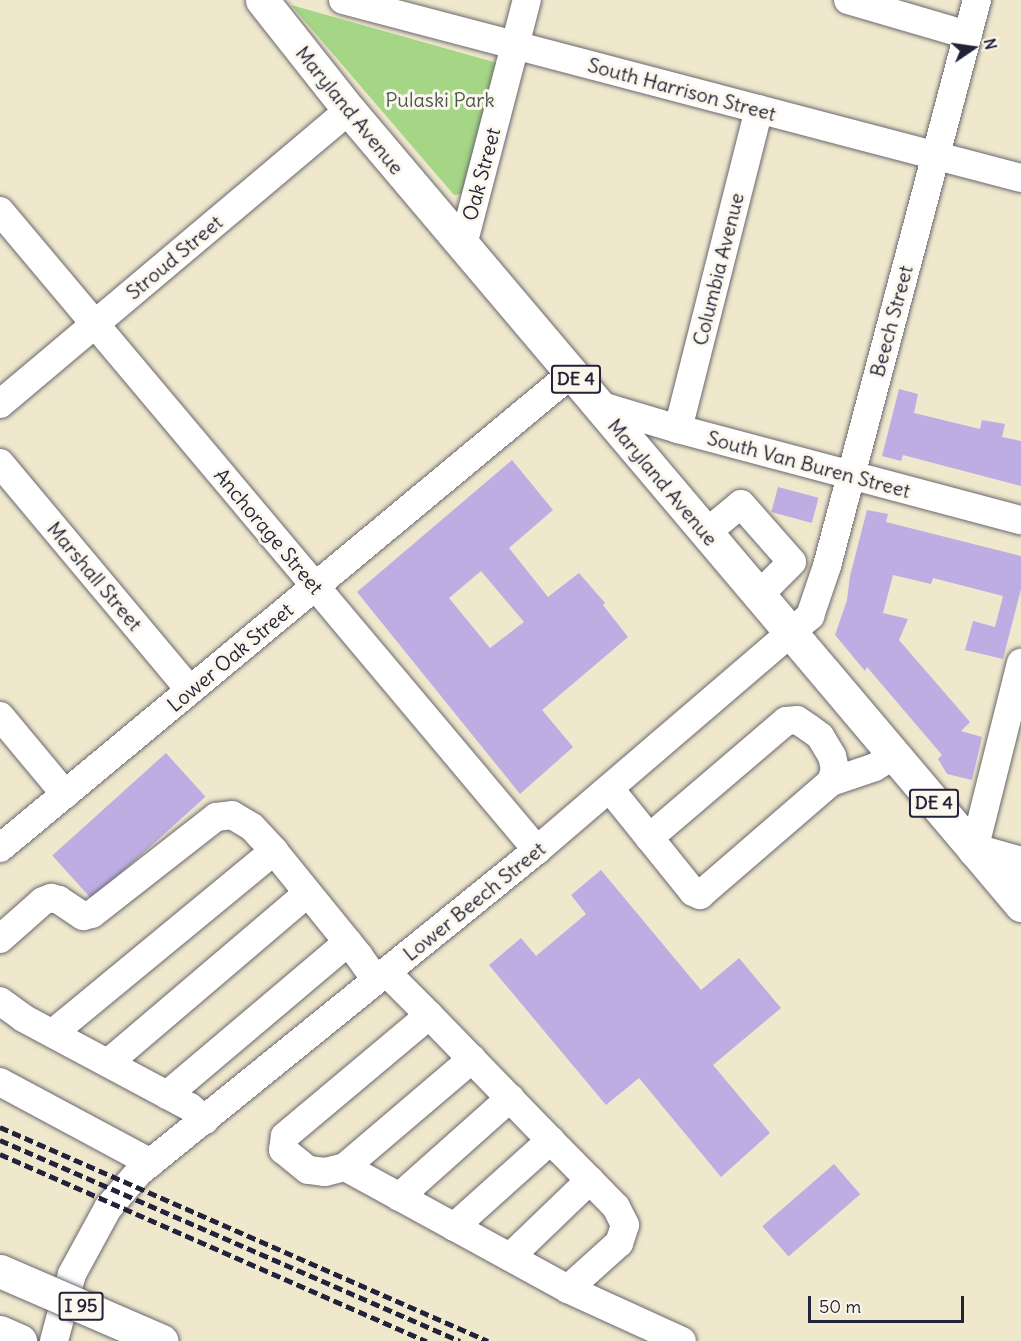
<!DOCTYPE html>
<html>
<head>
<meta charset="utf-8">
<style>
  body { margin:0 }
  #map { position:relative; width:1021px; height:1341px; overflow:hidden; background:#f0e8cd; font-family:Delius,sans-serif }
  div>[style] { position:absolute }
  .green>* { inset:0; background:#a4d685 }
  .building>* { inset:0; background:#bdade2; transform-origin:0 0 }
  .roads { filter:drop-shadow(0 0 2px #6a676e) drop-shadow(0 0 2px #6a676e) }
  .minor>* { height:28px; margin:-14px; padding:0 14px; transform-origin:14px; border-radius:14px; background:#fff }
  .major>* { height:33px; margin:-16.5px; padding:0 16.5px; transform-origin:16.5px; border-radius:16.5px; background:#fff }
  .highway>* { height:33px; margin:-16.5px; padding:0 16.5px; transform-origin:16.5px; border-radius:16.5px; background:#fff }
  .rail>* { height:4.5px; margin-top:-2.25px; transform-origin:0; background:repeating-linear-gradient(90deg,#22223b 0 9px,transparent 0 13.5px) }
  .bridges { filter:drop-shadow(0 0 2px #6a676e) drop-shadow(0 0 2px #6a676e) }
  .highway-bridge>* { height:33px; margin:-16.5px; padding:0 16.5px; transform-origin:16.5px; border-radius:16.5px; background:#fff }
  span { translate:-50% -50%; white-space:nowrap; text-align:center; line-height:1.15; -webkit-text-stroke:6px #fbf7ec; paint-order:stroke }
  .shield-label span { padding:2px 4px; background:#fbf7ec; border:2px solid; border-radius:4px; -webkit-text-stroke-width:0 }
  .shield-label { font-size:18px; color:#22223b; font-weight:700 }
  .street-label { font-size:20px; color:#22223b }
  .park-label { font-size:20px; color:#495851 }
  .north { position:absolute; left:943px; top:18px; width:60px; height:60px; -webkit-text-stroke:4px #fbf7ec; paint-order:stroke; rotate:77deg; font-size:16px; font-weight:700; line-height:24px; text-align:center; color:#22223b }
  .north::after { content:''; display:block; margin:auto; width:21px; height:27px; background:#22223b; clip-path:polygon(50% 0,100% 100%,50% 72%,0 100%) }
  .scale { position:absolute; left:808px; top:1296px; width:156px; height:27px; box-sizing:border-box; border:3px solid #22223b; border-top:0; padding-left:8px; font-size:18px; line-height:21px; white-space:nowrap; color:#22223b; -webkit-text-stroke:4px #fbf7ec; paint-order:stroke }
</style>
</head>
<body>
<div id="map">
  <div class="green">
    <i style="clip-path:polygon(291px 5px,501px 64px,468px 193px,454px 195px)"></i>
  </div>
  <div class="building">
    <i style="clip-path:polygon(899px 389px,918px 394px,914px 413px,980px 429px,982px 420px,1005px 424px,1002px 437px,1021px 441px,1021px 486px,903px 455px,901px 461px,882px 456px)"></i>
    <i style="clip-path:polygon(evenodd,512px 460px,553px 510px,509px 548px,548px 597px,579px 573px,605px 603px,603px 605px,628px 637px,542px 710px,573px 747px,520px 794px,357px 592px,512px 460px,481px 571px,524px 622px,490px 648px,449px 598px,481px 571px)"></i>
    <i style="left:778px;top:487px;width:42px;height:26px;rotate:15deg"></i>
    <i style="clip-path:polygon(867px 510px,888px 514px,886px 522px,1021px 556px,1021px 589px,1003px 659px,965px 650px,973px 621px,995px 627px,1003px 596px,933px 578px,931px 584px,893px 575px,883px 613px,908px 619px,899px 640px,970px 722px,961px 731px,982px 737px,972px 780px,947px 774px,938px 759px,942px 755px,867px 667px,865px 671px,835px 635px,847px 600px,850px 576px)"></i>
    <i style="left:166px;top:753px;width:59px;height:153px;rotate:48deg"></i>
    <i style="clip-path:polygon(601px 870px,701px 990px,739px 958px,781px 1008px,713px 1065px,770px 1133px,721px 1177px,639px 1078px,606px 1105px,489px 965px,521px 938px,536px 956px,586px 914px,571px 895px)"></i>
    <i style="left:834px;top:1164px;width:40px;height:95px;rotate:49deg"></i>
  </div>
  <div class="roads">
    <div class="minor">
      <i style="left:343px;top:0;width:701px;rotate:14.71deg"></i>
      <i style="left:848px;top:0;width:125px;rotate:16.3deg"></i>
      <i style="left:0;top:211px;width:835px;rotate:49.96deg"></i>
      <i style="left:463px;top:245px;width:253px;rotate:-75.4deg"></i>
      <i style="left:0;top:404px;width:456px;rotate:-40.1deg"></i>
      <i style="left:598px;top:405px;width:84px;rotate:16.7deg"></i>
      <i style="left:678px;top:429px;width:355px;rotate:14.9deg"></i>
      <i style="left:678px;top:429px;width:330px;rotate:-75.8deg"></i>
      <i style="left:0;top:463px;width:296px;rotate:50.1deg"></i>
      <i style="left:706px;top:533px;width:45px;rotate:-39.6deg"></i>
      <i style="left:741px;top:504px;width:77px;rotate:48.7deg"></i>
      <i style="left:792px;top:562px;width:47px;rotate:135deg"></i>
      <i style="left:0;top:716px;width:102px;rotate:50.2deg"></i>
      <i style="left:831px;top:782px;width:46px;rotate:-18.8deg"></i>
      <i style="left:875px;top:767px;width:22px;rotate:-32deg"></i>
      <i style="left:610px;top:789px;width:132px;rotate:51.1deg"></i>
      <i style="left:693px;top:892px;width:8px;rotate:23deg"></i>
      <i style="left:700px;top:895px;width:173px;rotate:-40.8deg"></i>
      <i style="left:831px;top:782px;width:14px;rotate:-73deg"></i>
      <i style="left:835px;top:769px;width:13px;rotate:-103deg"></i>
      <i style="left:832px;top:756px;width:23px;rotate:-121deg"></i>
      <i style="left:820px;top:736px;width:14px;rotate:-144deg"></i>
      <i style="left:809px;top:728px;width:14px;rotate:-146deg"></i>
      <i style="left:797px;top:720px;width:11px;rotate:175deg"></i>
      <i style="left:786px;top:721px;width:180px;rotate:139.5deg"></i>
      <i style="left:0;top:848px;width:742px;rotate:-39.7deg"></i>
      <i style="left:974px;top:850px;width:193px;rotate:-75.9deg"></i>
      <i style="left:0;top:939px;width:57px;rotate:-41.5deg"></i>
      <i style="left:43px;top:901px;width:9px;rotate:-21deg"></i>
      <i style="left:51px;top:898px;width:8px;rotate:14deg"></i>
      <i style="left:59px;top:900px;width:29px;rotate:34deg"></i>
      <i style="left:83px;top:916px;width:9px;rotate:-13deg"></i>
      <i style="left:92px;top:914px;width:157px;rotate:-38deg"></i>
      <i style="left:216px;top:817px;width:16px;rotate:-7deg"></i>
      <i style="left:232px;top:815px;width:23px;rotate:31deg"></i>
      <i style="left:252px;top:827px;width:33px;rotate:47deg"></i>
      <i style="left:274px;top:851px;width:135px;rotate:51deg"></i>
      <i style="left:359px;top:956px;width:29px;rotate:55deg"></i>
      <i style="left:386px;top:972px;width:61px;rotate:45deg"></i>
      <i style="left:429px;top:1015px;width:188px;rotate:45.9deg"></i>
      <i style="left:560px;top:1150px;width:80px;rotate:45.5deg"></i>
      <i style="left:616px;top:1207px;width:20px;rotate:63deg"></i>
      <i style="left:625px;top:1225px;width:19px;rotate:108deg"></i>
      <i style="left:619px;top:1243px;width:69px;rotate:138deg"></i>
      <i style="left:568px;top:1289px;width:254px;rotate:-151.3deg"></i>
      <i style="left:345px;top:1167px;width:21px;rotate:166deg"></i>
      <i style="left:325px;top:1172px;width:17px;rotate:-173deg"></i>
      <i style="left:308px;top:1170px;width:32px;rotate:-141deg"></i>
      <i style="left:283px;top:1150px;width:14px;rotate:-82deg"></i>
      <i style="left:285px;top:1136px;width:188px;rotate:-40deg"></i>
      <i style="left:0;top:1001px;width:29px;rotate:36deg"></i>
      <i style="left:23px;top:1018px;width:189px;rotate:28.1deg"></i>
      <i style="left:190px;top:1107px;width:20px;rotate:41deg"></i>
      <i style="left:53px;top:1033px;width:286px;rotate:-39.5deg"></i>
      <i style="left:108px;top:1063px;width:262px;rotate:-40.4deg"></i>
      <i style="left:0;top:1082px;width:171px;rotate:28.2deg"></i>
      <i style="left:167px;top:1095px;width:237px;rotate:-40.2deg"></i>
      <i style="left:345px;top:1167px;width:167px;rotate:-40.4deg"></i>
      <i style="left:399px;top:1197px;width:149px;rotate:-41.7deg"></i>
      <i style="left:454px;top:1227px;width:130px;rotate:-41.9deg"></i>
      <i style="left:510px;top:1257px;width:111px;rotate:-43.9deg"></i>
      <i style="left:568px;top:1289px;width:125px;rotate:24.5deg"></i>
      <i style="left:54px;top:1341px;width:69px;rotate:-75deg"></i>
      <i style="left:72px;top:1274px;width:75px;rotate:-61.4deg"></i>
      <i style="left:108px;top:1208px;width:48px;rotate:-49.3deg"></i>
      <i style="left:139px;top:1172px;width:512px;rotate:-38.97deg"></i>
      <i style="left:537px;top:850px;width:360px;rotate:-40.6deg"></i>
      <i style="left:810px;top:616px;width:53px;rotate:-71.2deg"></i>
      <i style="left:827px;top:566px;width:586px;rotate:-75.16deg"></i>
    </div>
    <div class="major">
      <i style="left:262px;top:0;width:140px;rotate:51.7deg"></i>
      <i style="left:349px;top:110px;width:1041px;rotate:49.79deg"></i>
      <i style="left:974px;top:850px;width:49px;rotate:15.5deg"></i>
    </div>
    <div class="highway">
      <i style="left:0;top:1332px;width:22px;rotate:24deg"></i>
    </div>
  </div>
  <div class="rail">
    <i style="left:0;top:1127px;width:533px;rotate:23.68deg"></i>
    <i style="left:0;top:1140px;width:502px;rotate:23.6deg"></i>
    <i style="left:0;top:1154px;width:466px;rotate:23.7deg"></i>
    <i style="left:0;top:1283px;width:141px;rotate:24.4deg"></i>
  </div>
  <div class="bridges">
    <div class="highway-bridge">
      <i style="left:0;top:1271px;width:176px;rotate:23.4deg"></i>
    </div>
  </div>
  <div class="shield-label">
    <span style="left:576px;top:379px">DE 4</span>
    <span style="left:934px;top:803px">DE 4</span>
    <span style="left:81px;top:1306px">I 95</span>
  </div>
  <div class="street-label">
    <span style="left:682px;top:89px;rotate:15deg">South Harrison Street</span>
    <span style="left:350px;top:110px;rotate:51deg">Maryland Avenue</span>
    <span style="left:481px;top:174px;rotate:-75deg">Oak Street</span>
    <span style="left:174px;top:257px;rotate:-40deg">Stroud Street</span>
    <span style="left:718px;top:269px;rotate:-76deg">Columbia Avenue</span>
    <span style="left:891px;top:321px;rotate:-75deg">Beech Street</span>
    <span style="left:809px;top:464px;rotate:15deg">South Van Buren Street</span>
    <span style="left:663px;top:482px;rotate:50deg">Maryland Avenue</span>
    <span style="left:269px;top:531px;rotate:50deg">Anchorage Street</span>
    <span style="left:95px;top:576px;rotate:50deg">Marshall Street</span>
    <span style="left:230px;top:657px;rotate:-40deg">Lower Oak Street</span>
    <span style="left:474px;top:901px;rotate:-39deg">Lower Beech Street</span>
  </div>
  <div class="park-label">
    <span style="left:440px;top:99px">Pulaski Park</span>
  </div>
  <div class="north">N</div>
  <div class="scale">50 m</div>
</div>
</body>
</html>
